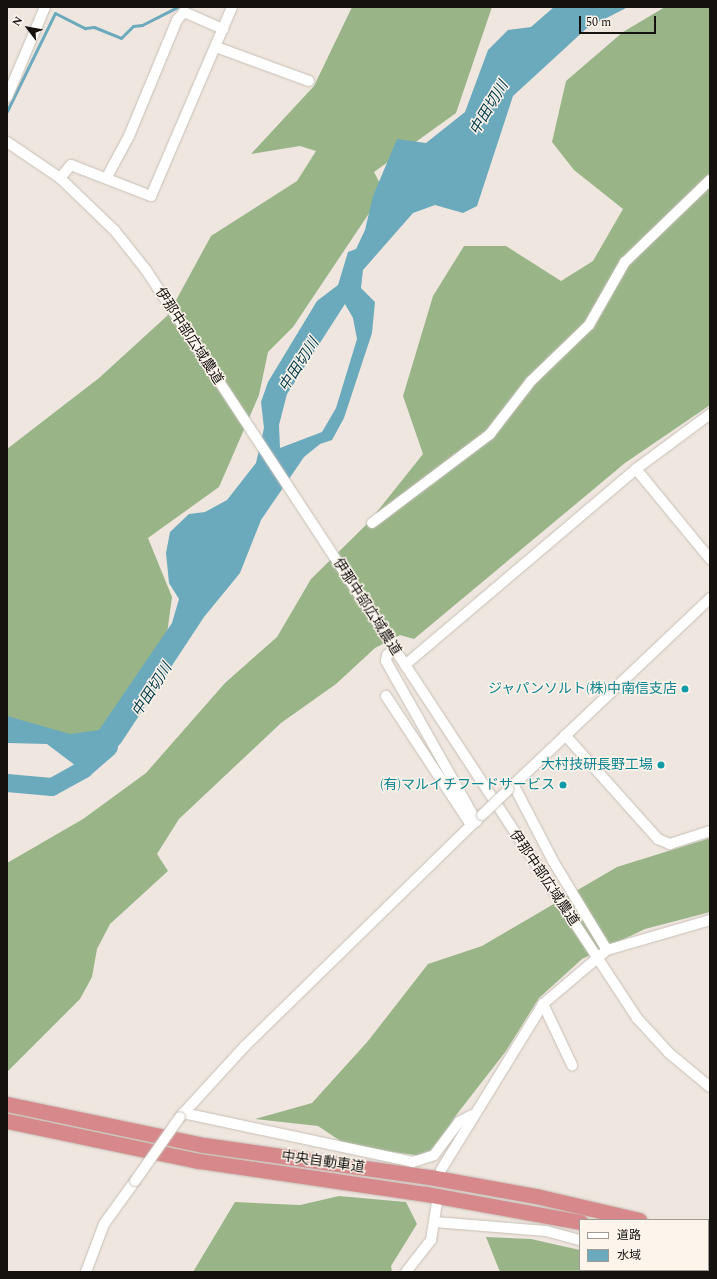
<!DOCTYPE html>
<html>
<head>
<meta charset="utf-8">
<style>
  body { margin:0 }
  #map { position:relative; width:717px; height:1279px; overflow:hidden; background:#efe7df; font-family:Spectral,"Noto Sans JP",serif }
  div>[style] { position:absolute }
  .forest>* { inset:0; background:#99b588 }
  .water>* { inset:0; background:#6ba9bd }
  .stream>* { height:3px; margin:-1.5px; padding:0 1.5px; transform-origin:1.5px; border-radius:1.5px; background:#6ba9bd }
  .river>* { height:18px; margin:-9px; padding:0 9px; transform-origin:9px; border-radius:9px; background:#6ba9bd }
  .roads { filter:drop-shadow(0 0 1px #c7bfb7) drop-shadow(0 0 1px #c7bfb7) }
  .minor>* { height:10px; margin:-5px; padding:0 5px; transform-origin:5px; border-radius:5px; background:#fff }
  .highway>* { height:15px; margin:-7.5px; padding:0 7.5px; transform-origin:7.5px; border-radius:7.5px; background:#d7888a }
  .bridges { filter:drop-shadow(0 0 1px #c7bfb7) drop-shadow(0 0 1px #c7bfb7) }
  .minor-bridge>* { height:10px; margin:-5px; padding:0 5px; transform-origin:5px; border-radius:5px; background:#fff }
  .dots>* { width:11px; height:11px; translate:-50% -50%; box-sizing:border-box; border:2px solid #fdf5ec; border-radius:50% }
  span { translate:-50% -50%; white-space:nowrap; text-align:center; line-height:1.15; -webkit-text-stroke:3px #fdf5ec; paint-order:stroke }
  .street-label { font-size:14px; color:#14110f }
  .culture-label { font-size:14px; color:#0d838f }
  .right { translate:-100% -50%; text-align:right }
  .water-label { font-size:15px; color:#003948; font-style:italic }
  .frame { position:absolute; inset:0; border:8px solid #14110f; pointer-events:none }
  .legend { position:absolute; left:579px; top:1219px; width:130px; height:52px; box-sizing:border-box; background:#fdf5ec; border:1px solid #a09a94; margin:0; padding:5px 7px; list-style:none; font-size:12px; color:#14110f }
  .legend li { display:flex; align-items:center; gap:8px; height:20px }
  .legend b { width:20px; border:1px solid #a09a94 }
  .north { position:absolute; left:8px; top:8px; width:40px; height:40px; -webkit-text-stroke:3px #fdf5ec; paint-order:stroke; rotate:302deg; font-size:11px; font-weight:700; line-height:16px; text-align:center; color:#14110f }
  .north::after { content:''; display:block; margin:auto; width:14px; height:18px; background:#14110f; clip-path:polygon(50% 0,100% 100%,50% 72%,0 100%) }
  .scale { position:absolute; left:579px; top:16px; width:77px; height:18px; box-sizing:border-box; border:2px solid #14110f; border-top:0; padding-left:5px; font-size:12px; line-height:14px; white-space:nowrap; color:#14110f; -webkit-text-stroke:3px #fdf5ec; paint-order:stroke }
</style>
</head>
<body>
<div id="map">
  <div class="forest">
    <i style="clip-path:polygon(352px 7px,492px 7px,456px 113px,374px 172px,384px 191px,293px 327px,268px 352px,259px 395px,219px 487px,148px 538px,172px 597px,165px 649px,103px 737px,65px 746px,7px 726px,7px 449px,99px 378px,168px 315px,211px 236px,297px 181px,316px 151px,300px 146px,251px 154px,314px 86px)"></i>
    <i style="clip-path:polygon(665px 7px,710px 7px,710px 405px,625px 463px,414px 639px,400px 635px,375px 648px,336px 684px,281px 723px,179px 819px,157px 854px,168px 871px,110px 924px,97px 949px,92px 977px,80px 999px,7px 1072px,7px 863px,83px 819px,146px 773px,225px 683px,277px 637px,311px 579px,368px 523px,423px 454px,403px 396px,433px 296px,464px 246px,506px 246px,561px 281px,593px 261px,623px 209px,574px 170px,552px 142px,566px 81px,623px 32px)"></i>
    <i style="clip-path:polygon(710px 838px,710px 912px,645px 929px,582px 959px,539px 998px,506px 1051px,457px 1114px,430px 1157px,348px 1146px,318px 1126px,255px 1119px,312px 1103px,368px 1041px,428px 964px,482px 946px,617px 867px)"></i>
    <i style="clip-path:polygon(339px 1196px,406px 1202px,417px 1224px,391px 1266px,392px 1272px,193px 1272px,235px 1202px,300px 1205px)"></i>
    <i style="clip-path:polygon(486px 1237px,531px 1239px,580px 1250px,580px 1270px,661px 1272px,500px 1272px)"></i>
  </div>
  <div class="water">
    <i style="clip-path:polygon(evenodd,554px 7px,628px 7px,587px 28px,513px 96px,477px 206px,463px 213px,435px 205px,413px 213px,363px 270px,361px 288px,375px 302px,372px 333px,344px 418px,332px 440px,320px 444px,304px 457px,261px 520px,240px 573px,204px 617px,121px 743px,103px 762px,76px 766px,47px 744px,7px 743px,7px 716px,70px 734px,99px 730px,172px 623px,179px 599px,169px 583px,166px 553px,170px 532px,189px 514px,205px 512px,227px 500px,256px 463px,264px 428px,261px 402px,268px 382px,317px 301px,338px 285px,348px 252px,356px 249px,365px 230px,373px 196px,397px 139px,426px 143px,465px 112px,488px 50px,508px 30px,531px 27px,554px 7px,345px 304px,353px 318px,357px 339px,336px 408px,322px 432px,280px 448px,279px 425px,287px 394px,345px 304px)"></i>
  </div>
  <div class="stream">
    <i style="left:7px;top:111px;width:109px;rotate:-63.9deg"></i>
    <i style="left:55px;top:13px;width:34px;rotate:27deg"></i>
    <i style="left:85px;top:28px;width:9px;rotate:-6deg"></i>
    <i style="left:94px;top:27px;width:29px;rotate:22deg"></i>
    <i style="left:121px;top:38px;width:17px;rotate:-45deg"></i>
    <i style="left:133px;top:26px;width:9px;rotate:-6deg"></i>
    <i style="left:142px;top:25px;width:39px;rotate:-27deg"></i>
  </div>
  <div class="river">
    <i style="left:7px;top:783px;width:45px;rotate:5.1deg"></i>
    <i style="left:52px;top:787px;width:37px;rotate:-29deg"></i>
    <i style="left:84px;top:769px;width:33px;rotate:-41deg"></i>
  </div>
  <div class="roads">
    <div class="minor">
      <i style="left:216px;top:47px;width:99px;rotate:20.1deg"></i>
      <i style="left:7px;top:97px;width:98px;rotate:-67.1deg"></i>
      <i style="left:7px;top:142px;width:64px;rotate:34.2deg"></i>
      <i style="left:60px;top:178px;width:76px;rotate:43.9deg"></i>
      <i style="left:115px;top:231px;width:50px;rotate:51.5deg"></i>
      <i style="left:146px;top:270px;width:895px;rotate:56.72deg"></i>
      <i style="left:637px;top:1018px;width:47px;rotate:47.6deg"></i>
      <i style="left:669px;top:1053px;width:53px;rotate:39.7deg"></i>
      <i style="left:107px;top:177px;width:47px;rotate:-61.8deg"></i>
      <i style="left:129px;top:136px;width:126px;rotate:-67.5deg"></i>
      <i style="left:177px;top:20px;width:11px;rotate:-49deg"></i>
      <i style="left:184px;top:12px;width:43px;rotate:23.6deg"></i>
      <i style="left:60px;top:178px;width:17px;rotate:-50deg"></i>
      <i style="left:71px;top:165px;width:86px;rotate:21.2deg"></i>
      <i style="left:151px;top:196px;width:206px;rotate:-66.8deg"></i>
      <i style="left:636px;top:469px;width:92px;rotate:-36.6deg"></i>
      <i style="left:372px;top:523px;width:148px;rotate:-37deg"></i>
      <i style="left:490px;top:434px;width:67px;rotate:-52.3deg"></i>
      <i style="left:531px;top:381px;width:81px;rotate:-44deg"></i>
      <i style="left:589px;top:325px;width:73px;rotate:-60.3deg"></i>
      <i style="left:625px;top:262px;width:118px;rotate:-44deg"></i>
      <i style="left:394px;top:649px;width:9px;rotate:139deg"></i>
      <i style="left:387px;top:655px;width:6px;rotate:99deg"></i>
      <i style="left:386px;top:661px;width:184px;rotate:60.6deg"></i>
      <i style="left:405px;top:665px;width:303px;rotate:-40.3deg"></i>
      <i style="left:636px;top:469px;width:117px;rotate:50.6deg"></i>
      <i style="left:386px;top:696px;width:154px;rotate:56.6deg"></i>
      <i style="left:565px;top:735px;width:140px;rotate:48.2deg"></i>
      <i style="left:658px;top:839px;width:13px;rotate:23deg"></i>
      <i style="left:670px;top:844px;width:42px;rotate:-18deg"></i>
      <i style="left:513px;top:784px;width:87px;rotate:62.5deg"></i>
      <i style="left:553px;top:861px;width:104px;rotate:58.8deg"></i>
      <i style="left:509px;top:789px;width:277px;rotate:-43.5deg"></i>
      <i style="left:543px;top:1004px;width:68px;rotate:64.6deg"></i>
      <i style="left:183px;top:1113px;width:235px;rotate:12deg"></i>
      <i style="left:413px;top:1162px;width:22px;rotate:-18deg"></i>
      <i style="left:434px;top:1155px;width:41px;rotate:-52.9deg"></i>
      <i style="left:459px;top:1122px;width:15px;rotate:-28deg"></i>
      <i style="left:180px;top:1117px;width:96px;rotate:-47.5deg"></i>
      <i style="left:245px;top:1046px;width:331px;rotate:-44.3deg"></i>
      <i style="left:441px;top:1170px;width:195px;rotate:-58.4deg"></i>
      <i style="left:543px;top:1004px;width:84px;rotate:-40.2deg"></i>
      <i style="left:607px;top:950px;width:107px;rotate:-16.2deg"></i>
      <i style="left:435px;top:1222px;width:111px;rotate:4.6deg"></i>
      <i style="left:546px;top:1231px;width:35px;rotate:15deg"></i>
      <i style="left:676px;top:1270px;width:5px;rotate:22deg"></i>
      <i style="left:86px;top:1272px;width:51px;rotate:-69.4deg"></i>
      <i style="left:104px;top:1224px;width:53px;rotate:-54.2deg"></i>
      <i style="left:406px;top:1272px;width:41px;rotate:-52deg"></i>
      <i style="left:431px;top:1240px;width:36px;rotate:-81deg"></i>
    </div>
    <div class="highway">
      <i style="left:7px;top:1104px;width:201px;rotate:11.8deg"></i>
      <i style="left:204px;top:1145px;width:228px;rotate:8.1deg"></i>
      <i style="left:430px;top:1177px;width:108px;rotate:10.2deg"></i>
      <i style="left:536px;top:1196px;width:106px;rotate:13.1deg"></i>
      <i style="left:7px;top:1121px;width:196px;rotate:11.8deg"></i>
      <i style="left:199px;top:1161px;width:229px;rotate:8.3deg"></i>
      <i style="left:426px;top:1194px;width:157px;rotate:10.3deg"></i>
      <i style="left:708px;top:1241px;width:2px;rotate:27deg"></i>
      <i style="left:708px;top:1257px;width:2px"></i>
    </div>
  </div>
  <div class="bridges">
    <div class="minor-bridge">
      <i style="left:482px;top:815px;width:37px;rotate:-44deg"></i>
      <i style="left:135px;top:1181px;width:78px;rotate:-54.9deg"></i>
    </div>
  </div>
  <div class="dots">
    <i style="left:685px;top:689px;background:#0f9aa8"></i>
    <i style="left:661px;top:765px;background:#0f9aa8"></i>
    <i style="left:563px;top:785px;background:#0f9aa8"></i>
  </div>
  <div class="street-label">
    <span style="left:189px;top:336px;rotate:57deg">伊那中部広域農道</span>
    <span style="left:367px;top:607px;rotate:57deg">伊那中部広域農道</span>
    <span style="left:544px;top:878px;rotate:56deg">伊那中部広域農道</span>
    <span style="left:323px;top:1162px;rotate:8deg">中央自動車道</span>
  </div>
  <div class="culture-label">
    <span class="right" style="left:677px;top:689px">ジャパンソルト(株)中南信支店</span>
    <span class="right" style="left:653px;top:765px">大村技研長野工場</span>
    <span class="right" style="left:555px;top:785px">(有)マルイチフードサービス</span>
  </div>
  <div class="water-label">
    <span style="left:489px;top:108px;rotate:-59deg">中田切川</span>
    <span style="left:299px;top:365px;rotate:-57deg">中田切川</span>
    <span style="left:152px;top:690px;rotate:-57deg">中田切川</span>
  </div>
  <div class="frame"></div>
  <ul class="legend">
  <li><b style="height:5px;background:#fff"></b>道路</li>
  <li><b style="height:11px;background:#6ba9bd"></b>水域</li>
  </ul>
  <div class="north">N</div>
  <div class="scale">50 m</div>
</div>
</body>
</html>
